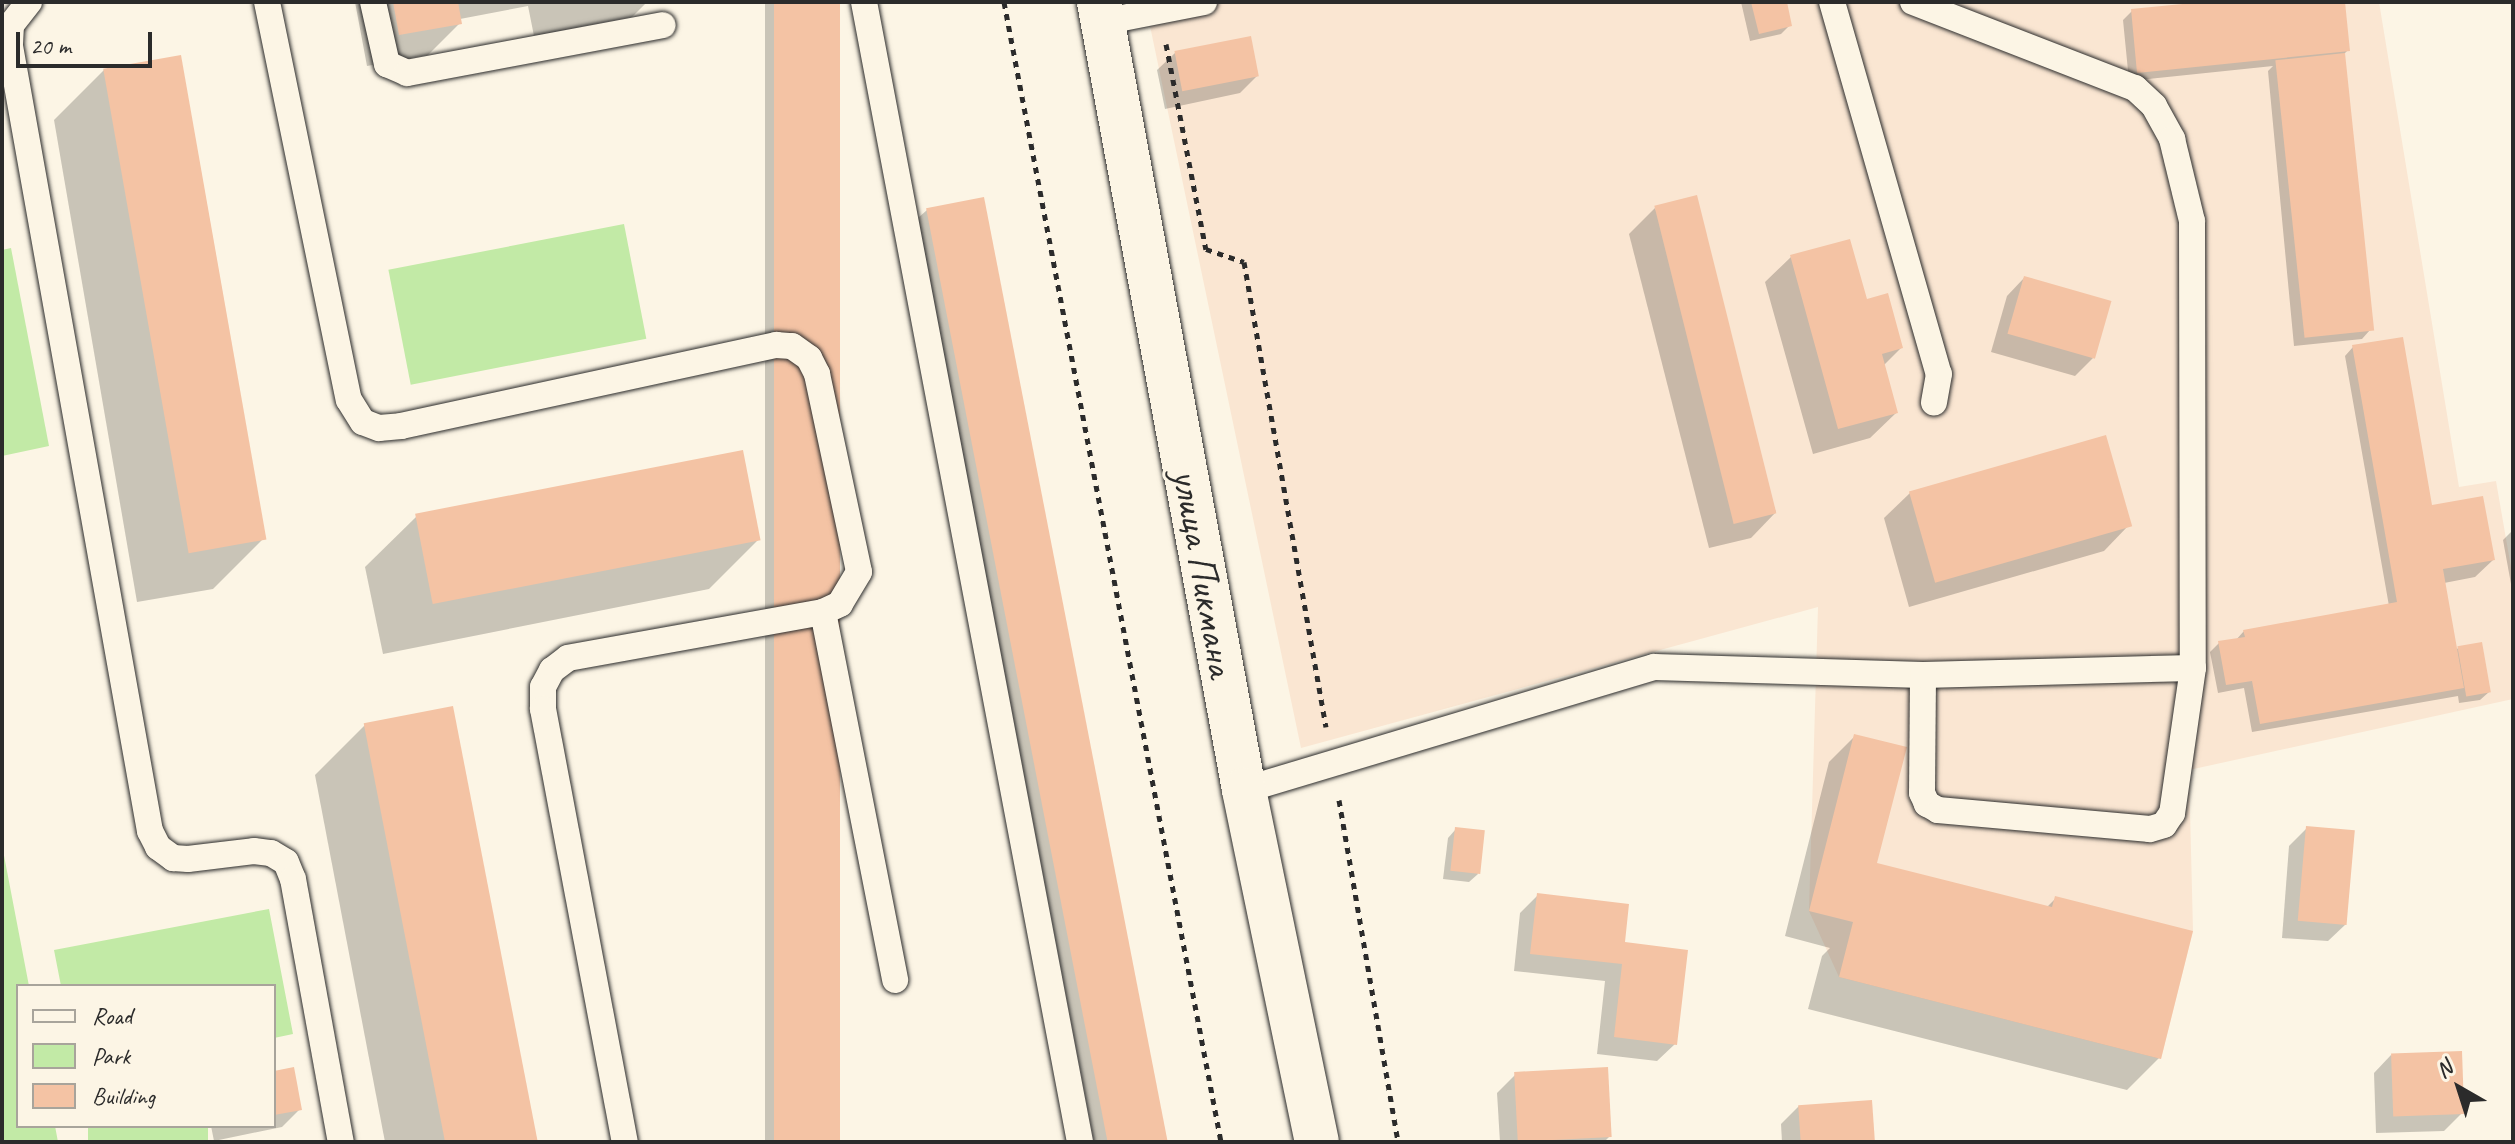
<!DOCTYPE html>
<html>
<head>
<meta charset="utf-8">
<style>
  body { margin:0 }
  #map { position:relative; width:2515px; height:1144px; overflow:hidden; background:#fcf5e5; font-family:Caveat,sans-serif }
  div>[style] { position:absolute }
  .built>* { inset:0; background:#fae6d2 }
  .green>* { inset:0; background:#c2eaa6; transform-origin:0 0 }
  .shadow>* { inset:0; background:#0003; transform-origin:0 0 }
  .building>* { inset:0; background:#f4c3a4; transform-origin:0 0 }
  .path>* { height:5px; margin-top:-2.5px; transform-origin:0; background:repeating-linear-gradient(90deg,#2b2b2b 0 6px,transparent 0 12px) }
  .roads { filter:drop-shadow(0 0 2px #2b2b2b) drop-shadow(0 0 2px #2b2b2b) }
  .lane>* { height:26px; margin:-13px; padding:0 13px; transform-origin:13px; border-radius:13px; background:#fcf5e5 }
  .secondary>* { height:44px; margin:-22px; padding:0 22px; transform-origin:22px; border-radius:22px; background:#fcf5e5 }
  span { translate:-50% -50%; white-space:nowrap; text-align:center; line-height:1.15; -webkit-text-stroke:6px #fcf5e5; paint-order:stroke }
  .street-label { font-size:40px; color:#2b2b2b }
  .frame { position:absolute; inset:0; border:4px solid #2b2b2b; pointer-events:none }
  .legend { position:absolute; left:16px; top:984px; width:260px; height:144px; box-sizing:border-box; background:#fcf5e5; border:2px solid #a8a49b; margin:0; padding:10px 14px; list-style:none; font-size:24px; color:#2b2b2b }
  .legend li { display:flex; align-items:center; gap:16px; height:40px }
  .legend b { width:40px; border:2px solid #a8a49b }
  .north { position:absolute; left:2419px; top:1048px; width:80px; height:80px; -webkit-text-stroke:6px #fcf5e5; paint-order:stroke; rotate:321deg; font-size:22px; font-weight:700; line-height:32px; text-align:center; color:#2b2b2b }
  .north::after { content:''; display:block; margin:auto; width:28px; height:36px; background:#2b2b2b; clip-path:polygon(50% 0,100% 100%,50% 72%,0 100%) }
  .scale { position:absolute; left:16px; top:32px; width:136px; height:36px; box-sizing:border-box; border:4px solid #2b2b2b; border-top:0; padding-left:10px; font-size:24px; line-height:28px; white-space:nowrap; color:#2b2b2b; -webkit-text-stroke:6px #fcf5e5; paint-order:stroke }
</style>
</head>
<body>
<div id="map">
  <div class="built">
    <i style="clip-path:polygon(1145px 2px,2379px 2px,2459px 487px,2496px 481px,2513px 579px,2513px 699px,2189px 770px,2193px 931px,2161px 1059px,1839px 977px,1809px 911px,1818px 607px,1301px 748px)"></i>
  </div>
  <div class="green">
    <i style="left:624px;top:224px;width:117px;height:240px;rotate:79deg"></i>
    <i style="clip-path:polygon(11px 248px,49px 446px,2px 456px,2px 250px)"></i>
    <i style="clip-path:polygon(2px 845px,29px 986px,18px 986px,18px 1126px,55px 1126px,58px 1142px,2px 1142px)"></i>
    <i style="clip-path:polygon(269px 909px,293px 1034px,274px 1038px,274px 986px,61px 986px,54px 950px)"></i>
    <i style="left:88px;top:1126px;width:120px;height:16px"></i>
  </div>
  <div class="shadow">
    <i style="clip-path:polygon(355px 2px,647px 2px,632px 17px,534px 36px,528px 6px,460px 19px,460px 23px,428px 55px,367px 66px)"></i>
    <i style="left:765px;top:2px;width:73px;height:1161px"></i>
    <i style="clip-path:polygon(1741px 2px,1785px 2px,1790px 25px,1781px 34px,1750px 41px)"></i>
    <i style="clip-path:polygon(2223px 2px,2343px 2px,2348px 50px,2343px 55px,2370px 330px,2362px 339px,2294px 346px,2268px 71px,2273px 66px,2129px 81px,2123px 20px,2132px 11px)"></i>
    <i style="clip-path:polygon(1175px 53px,1257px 76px,1240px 93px,1165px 109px,1157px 70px)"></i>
    <i style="clip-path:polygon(104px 70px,263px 539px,213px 589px,137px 602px,54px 120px)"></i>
    <i style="clip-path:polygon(1655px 208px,1776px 512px,1751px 538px,1709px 548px,1629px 234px)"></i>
    <i style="clip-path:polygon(927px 210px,1162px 1142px,1094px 1142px,918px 218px)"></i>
    <i style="clip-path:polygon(1791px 257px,1865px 302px,1901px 348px,1883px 366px,1896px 413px,1870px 438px,1813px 454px,1765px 282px)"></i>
    <i style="clip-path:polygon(2024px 278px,2093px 358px,2075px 376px,1991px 352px,2007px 296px)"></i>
    <i style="clip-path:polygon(2353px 347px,2431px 510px,2493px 560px,2475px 577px,2444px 583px,2455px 649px,2480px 645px,2489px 692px,2480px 700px,2459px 703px,2458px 696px,2252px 732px,2244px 688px,2218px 693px,2210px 652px,2219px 643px,2235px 641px,2244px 631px,2389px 606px,2345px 356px)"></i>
    <i style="clip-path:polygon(1910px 493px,2129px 525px,2104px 551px,1909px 607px,1884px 518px)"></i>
    <i style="clip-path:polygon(416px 517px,759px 539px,709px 589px,383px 654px,365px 567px)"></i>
    <i style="clip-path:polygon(2513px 530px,2513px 595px,2503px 540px)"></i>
    <i style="clip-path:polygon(365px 725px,535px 1142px,385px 1142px,315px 775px)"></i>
    <i style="clip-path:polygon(1855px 736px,1873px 869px,2046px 908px,2056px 898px,2159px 1058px,2127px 1090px,1808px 1009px,1822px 956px,1830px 948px,1785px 936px,1829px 762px)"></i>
    <i style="clip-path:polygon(2307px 828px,2346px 924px,2328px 941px,2282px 938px,2289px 846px)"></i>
    <i style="clip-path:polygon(1456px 829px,1478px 874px,1469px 882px,1443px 879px,1448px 838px)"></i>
    <i style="clip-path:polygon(1538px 895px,1622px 944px,1675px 1044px,1657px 1061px,1597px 1054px,1605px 981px,1514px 971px,1520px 913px)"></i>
    <i style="clip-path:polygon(2391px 1055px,2462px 1113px,2444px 1131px,2376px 1133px,2374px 1073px)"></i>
    <i style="clip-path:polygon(274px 1073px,300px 1109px,282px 1127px,214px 1141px,211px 1126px,274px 1126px)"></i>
    <i style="clip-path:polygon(1515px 1075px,1610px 1136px,1604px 1142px,1500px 1142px,1497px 1093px)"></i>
    <i style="clip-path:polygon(1799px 1106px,1873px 1142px,1782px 1142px,1781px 1124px)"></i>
  </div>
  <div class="building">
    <i style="clip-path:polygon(393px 2px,458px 2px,462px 24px,399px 35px)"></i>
    <i style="left:774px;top:2px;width:66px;height:1161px"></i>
    <i style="clip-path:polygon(1751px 2px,1787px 2px,1792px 26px,1759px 34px)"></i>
    <i style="clip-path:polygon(2203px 2px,2345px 2px,2350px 51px,2137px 73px,2131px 9px)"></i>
    <i style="left:1251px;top:36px;width:41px;height:78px;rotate:79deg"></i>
    <i style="left:2345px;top:53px;width:279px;height:70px;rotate:84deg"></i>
    <i style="left:181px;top:55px;width:492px;height:79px;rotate:80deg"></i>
    <i style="left:1697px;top:195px;width:328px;height:44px;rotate:76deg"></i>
    <i style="left:984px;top:197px;width:962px;height:59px;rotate:79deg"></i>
    <i style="clip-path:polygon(1850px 239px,1867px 299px,1888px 293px,1903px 348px,1882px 354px,1898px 413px,1838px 429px,1790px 255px)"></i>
    <i style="left:2024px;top:276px;width:91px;height:60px;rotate:16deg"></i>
    <i style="clip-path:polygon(2403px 337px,2432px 505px,2483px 496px,2495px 560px,2443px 569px,2464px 688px,2260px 724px,2252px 681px,2226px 685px,2218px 641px,2245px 637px,2243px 630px,2397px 602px,2352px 345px)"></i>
    <i style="left:2106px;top:435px;width:95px;height:205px;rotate:74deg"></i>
    <i style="left:743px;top:450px;width:92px;height:334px;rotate:79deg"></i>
    <i style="left:2482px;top:642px;width:51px;height:25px;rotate:80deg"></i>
    <i style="left:453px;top:706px;width:444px;height:91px;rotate:79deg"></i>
    <i style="clip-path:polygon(1854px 734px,1907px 747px,1877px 863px,2052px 907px,2055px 896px,2193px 931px,2161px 1059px,1839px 977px,1853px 922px,1809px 911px)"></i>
    <i style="left:2306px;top:826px;width:49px;height:95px;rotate:5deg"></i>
    <i style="left:1455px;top:827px;width:30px;height:44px;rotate:6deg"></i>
    <i style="clip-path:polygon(1537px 893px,1629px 904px,1625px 942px,1688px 950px,1677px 1045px,1614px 1037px,1622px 964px,1530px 954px)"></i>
    <i style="left:2462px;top:1051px;width:63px;height:71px;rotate:88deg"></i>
    <i style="clip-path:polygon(294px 1067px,302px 1110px,274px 1115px,274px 1071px)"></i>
    <i style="left:1608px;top:1067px;width:70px;height:94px;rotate:87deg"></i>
    <i style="left:1872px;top:1100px;width:42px;height:74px;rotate:86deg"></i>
  </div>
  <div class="path">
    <i style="left:1004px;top:2px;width:1160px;rotate:79.22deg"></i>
    <i style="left:1166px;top:44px;width:209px;rotate:79deg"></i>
    <i style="left:1206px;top:249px;width:40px;rotate:18.9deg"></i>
    <i style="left:1244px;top:262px;width:472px;rotate:80deg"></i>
    <i style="left:1339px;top:800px;width:347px;rotate:80.2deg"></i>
  </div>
  <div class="roads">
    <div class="lane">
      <i style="left:29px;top:2px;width:29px;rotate:128deg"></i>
      <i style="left:11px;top:25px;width:21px;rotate:93deg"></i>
      <i style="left:10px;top:46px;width:797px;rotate:79.89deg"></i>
      <i style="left:150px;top:831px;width:18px;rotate:63deg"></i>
      <i style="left:158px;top:847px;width:19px;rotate:36deg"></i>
      <i style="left:173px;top:858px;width:15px;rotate:4deg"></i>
      <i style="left:188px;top:859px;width:66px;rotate:-6.9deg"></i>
      <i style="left:254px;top:851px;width:17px;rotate:7deg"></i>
      <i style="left:271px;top:853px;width:17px;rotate:31deg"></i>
      <i style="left:286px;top:862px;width:18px;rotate:68deg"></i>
      <i style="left:293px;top:879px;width:267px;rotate:79.7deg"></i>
      <i style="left:267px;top:2px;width:406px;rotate:78.4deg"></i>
      <i style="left:349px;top:400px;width:26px;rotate:58deg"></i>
      <i style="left:363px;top:422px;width:17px;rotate:21deg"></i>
      <i style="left:379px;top:428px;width:22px;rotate:-5deg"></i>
      <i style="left:401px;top:426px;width:384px;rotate:-12.2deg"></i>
      <i style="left:776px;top:345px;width:16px;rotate:4deg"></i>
      <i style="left:792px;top:346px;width:21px;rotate:35deg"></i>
      <i style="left:809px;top:358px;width:18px;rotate:63deg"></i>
      <i style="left:817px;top:374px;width:202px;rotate:78deg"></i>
      <i style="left:859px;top:572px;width:37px;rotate:121deg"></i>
      <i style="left:840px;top:604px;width:19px;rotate:155deg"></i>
      <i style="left:823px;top:612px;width:259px;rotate:169.8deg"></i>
      <i style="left:568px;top:658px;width:20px;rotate:143deg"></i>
      <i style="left:552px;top:670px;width:19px;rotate:118deg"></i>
      <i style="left:543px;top:687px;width:22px;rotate:90deg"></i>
      <i style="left:543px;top:709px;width:441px;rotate:79.3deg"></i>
      <i style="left:373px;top:2px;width:64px;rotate:77.3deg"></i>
      <i style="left:387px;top:64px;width:22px;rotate:24deg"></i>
      <i style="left:407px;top:73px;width:260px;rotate:-10.6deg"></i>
      <i style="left:864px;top:2px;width:1160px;rotate:79.27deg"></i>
      <i style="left:1832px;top:2px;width:387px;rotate:74deg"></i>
      <i style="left:1939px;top:374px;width:29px;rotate:100deg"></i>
      <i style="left:1913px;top:2px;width:238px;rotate:21.2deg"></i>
      <i style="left:2135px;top:88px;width:26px;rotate:43deg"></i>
      <i style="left:2154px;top:106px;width:38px;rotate:61deg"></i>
      <i style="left:2172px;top:139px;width:84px;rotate:76.3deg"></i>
      <i style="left:2192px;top:221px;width:447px;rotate:89.9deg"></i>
      <i style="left:2193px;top:668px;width:147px;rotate:98.2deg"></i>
      <i style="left:2172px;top:813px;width:14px;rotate:124deg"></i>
      <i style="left:2164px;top:825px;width:15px;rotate:164deg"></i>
      <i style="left:2150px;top:829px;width:213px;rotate:-174.9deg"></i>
      <i style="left:1938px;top:810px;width:13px;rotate:-151deg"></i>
      <i style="left:1927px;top:804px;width:12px;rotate:-114deg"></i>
      <i style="left:1922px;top:793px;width:118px;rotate:-89.5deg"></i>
      <i style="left:1102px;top:22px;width:104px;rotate:-11.1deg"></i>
      <i style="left:823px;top:612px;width:375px;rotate:78.9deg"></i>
      <i style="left:1244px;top:790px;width:428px;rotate:-16.7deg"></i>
      <i style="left:1654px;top:667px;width:269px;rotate:1.7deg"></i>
      <i style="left:1923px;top:675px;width:270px;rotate:-1.5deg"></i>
    </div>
    <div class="secondary">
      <i style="left:1099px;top:2px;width:801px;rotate:79.57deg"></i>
      <i style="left:1244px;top:790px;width:359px;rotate:78.3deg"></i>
    </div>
  </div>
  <div class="street-label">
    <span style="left:1204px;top:573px;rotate:80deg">улица Пикмана</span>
  </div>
  <div class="frame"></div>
  <ul class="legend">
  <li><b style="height:10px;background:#fcf5e5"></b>Road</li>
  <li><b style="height:22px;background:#c2eaa6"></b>Park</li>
  <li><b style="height:22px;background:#f4c3a4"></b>Building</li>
  </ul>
  <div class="north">N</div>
  <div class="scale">20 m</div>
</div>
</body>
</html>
